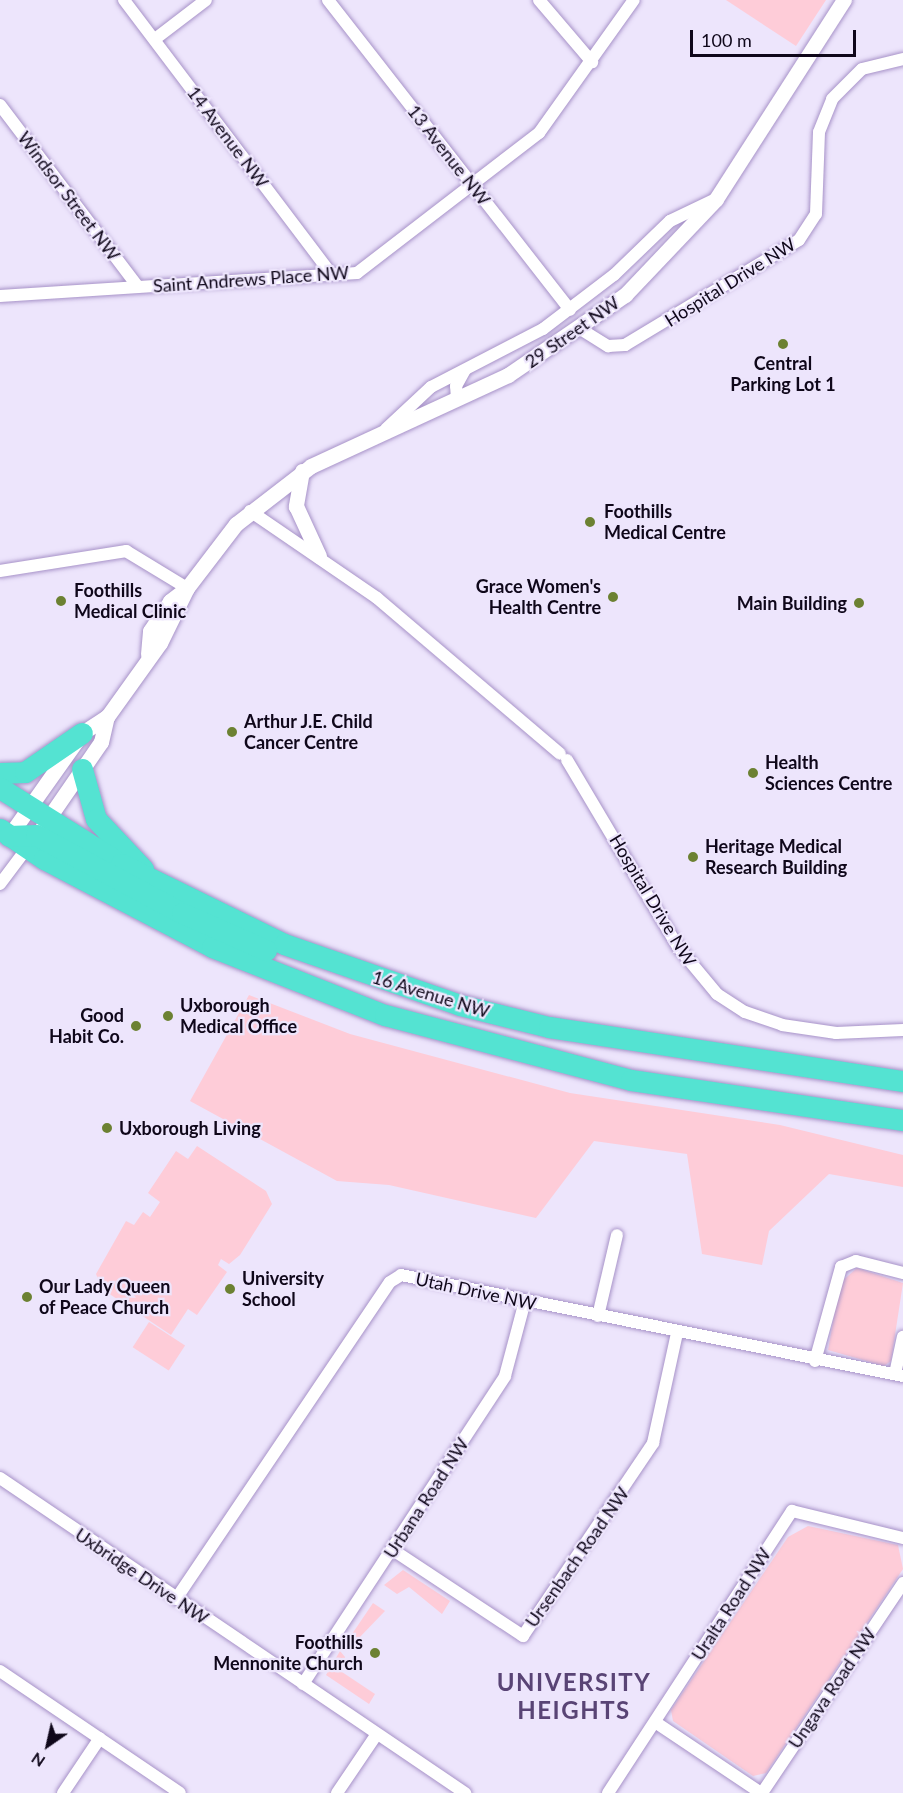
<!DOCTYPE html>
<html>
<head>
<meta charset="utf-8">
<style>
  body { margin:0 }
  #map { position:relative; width:903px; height:1793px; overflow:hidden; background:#ede5fc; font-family:Lato,sans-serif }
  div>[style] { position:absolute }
  .green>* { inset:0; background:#feccd8; transform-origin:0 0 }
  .roads { filter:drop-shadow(0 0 2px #a792c8) drop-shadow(0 0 2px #a792c8) }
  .minor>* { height:12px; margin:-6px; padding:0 6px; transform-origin:6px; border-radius:6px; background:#fff }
  .tertiary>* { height:15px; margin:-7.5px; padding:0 7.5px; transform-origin:7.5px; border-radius:7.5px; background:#fff }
  .trunk>* { height:21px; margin:-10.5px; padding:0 10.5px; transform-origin:10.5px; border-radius:10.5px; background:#54e3d2 }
  .dots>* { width:16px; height:16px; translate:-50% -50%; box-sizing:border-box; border:3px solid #ede5fc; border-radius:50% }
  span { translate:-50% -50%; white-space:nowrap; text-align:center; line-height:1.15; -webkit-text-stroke:4.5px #ede5fc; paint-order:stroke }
  .street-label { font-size:18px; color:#0f071a }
  .poi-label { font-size:18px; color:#0f071a; font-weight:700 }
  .left { translate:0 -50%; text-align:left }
  .right { translate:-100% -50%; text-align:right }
  .district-label { font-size:24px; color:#594475; font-weight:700; letter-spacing:1.5px }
  .north { position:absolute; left:18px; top:1715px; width:60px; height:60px; -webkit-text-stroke:4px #ede5fc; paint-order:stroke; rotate:214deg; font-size:16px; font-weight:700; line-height:24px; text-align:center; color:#0f071a }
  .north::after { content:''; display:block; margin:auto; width:21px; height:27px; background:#0f071a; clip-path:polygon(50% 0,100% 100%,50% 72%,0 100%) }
  .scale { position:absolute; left:690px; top:30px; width:166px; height:27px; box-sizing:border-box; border:3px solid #0f071a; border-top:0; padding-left:8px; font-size:18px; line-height:21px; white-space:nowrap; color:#0f071a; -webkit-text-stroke:4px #ede5fc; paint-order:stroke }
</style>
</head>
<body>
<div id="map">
  <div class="green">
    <i style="clip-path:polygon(726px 0,826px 0,796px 46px)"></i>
    <i style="clip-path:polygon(249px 995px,350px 1034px,570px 1093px,780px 1125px,903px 1155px,903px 1187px,829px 1174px,769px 1231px,762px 1265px,702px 1254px,687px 1154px,594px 1141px,536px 1218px,389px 1185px,337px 1181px,190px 1101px)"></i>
    <i style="clip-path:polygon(197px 1146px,266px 1191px,272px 1204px,240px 1255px,229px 1264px,221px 1259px,218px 1265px,227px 1272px,197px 1315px,188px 1309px,171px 1335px,102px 1289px,96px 1274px,126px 1221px,134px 1225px,143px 1212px,150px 1217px,160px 1202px,148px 1193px,176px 1151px,188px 1159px)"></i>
    <i style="clip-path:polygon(857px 1268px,903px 1283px,891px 1361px,884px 1366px,828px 1350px,840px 1283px)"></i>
    <i style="left:149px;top:1322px;width:43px;height:30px;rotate:33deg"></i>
    <i style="clip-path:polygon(808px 1526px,898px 1545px,903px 1569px,766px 1773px,753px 1776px,673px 1721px,671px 1710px,788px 1537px)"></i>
    <i style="clip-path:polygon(403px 1570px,450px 1601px,442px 1614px,409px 1587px,397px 1594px,384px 1585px)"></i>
    <i style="clip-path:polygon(373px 1603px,385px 1611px,358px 1639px,352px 1634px)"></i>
    <i style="clip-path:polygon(340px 1651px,345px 1657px,342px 1672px,375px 1694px,369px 1704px,326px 1675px)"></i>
  </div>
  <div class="roads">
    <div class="minor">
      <i style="left:124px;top:0;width:343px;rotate:52.9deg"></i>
      <i style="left:328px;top:0;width:393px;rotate:52deg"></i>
      <i style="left:539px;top:0;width:82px;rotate:49.5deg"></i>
      <i style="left:155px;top:39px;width:64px;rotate:-37.4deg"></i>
      <i style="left:0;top:105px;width:228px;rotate:52.8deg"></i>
      <i style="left:0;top:296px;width:358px;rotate:-3.7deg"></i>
      <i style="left:357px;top:273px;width:230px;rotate:-37.6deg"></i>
      <i style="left:539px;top:133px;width:163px;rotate:-54.5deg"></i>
      <i style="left:582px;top:330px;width:31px;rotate:32deg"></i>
      <i style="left:608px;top:346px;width:17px;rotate:-3deg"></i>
      <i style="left:625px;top:345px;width:203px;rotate:-31.1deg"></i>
      <i style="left:799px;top:240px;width:31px;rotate:-57deg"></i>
      <i style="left:816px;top:214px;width:82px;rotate:-87.9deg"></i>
      <i style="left:819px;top:132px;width:35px;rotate:-68deg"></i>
      <i style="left:832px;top:99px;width:42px;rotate:-45deg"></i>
      <i style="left:862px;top:69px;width:42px;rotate:-13.7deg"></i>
      <i style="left:457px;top:399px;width:13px;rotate:-94deg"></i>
      <i style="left:456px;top:386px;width:18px;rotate:-61deg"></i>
      <i style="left:386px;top:429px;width:62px;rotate:-43deg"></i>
      <i style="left:431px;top:387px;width:126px;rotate:-27.4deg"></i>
      <i style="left:543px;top:329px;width:89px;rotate:-37.3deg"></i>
      <i style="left:614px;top:275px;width:78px;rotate:-44deg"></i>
      <i style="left:670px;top:221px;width:51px;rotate:-25.6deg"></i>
      <i style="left:250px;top:511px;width:154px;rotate:34.4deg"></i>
      <i style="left:377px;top:598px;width:240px;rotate:40.4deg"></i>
      <i style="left:0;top:571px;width:128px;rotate:-9deg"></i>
      <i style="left:126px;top:551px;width:71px;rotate:31.2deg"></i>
      <i style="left:567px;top:760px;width:217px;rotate:59.3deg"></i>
      <i style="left:678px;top:947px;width:61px;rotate:50.3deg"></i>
      <i style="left:717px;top:994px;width:33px;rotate:33deg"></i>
      <i style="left:745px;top:1012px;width:39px;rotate:19deg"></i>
      <i style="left:782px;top:1025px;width:55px;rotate:8.4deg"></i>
      <i style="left:836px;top:1033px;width:67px;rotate:-2.6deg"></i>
      <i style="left:0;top:884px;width:45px;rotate:-53.1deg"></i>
      <i style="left:598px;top:1316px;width:83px;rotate:-76.8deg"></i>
      <i style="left:815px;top:1361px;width:98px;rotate:-74.5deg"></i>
      <i style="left:841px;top:1267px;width:16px;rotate:-22deg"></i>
      <i style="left:856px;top:1261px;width:49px;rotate:14.3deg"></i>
      <i style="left:895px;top:1374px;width:38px;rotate:-78deg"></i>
      <i style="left:0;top:1478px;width:562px;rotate:34.11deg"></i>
      <i style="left:393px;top:1550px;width:156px;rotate:33.5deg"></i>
      <i style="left:523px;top:1636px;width:233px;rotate:-56deg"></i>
      <i style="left:653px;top:1443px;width:113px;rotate:-77.7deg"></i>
      <i style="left:176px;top:1599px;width:382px;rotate:-56deg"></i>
      <i style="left:390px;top:1282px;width:13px;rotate:-32deg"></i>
      <i style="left:401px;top:1275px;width:512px;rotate:11.38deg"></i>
      <i style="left:0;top:1671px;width:217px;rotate:34.1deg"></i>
      <i style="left:303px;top:1684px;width:368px;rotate:-56.7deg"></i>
      <i style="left:505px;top:1376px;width:78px;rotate:-75.1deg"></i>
      <i style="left:655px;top:1722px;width:128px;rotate:33.8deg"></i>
      <i style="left:63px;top:1793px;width:66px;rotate:-56.1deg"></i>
      <i style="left:337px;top:1793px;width:71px;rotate:-55.9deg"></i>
      <i style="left:608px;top:1793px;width:337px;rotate:-56.9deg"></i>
      <i style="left:792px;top:1511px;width:114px;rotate:13.7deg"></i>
      <i style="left:762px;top:1793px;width:253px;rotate:-56.1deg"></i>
    </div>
    <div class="tertiary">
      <i style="left:302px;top:471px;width:36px;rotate:100deg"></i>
      <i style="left:296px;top:506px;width:55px;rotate:65.3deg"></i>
      <i style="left:148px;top:654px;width:23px;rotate:-85deg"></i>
      <i style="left:150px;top:631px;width:36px;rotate:-56deg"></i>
      <i style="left:170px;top:601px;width:21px;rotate:-37deg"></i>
      <i style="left:43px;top:826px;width:102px;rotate:-55.4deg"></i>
      <i style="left:101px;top:742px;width:26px;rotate:-77deg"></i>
      <i style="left:107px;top:717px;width:91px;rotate:-54.4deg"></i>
      <i style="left:160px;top:643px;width:61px;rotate:-63.9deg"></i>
      <i style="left:187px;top:588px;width:81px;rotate:-52.6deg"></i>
      <i style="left:236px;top:524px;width:95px;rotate:-37.7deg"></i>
      <i style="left:311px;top:466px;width:217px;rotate:-24.8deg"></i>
      <i style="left:508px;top:375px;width:142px;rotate:-34.4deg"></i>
      <i style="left:625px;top:295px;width:132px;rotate:-46.5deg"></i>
      <i style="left:716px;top:199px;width:237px;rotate:-57.3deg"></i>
      <i style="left:9px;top:836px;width:126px;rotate:-54.7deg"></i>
      <i style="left:82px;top:733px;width:30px;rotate:-33deg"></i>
    </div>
    <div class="trunk">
      <i style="left:82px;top:769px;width:52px;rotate:74.4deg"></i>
      <i style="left:96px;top:819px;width:69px;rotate:46.8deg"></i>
      <i style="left:0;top:773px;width:25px;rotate:-2deg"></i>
      <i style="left:25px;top:772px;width:69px;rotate:-34.4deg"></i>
      <i style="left:0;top:788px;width:143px;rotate:32.1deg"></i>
      <i style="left:121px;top:864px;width:182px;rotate:26.1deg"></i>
      <i style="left:284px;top:944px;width:186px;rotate:19.1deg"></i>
      <i style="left:460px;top:1005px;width:92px;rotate:13.9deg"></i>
      <i style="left:549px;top:1027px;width:358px;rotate:8.7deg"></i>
      <i style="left:0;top:829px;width:53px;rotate:34.3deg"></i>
      <i style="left:44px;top:859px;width:190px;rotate:27.6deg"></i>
      <i style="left:212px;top:947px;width:186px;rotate:21.5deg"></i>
      <i style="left:385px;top:1015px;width:254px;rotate:14.8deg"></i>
      <i style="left:631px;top:1080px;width:275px;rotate:8.4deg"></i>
      <i style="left:9px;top:836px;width:27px;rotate:-2deg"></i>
      <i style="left:36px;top:835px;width:166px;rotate:28.1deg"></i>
      <i style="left:182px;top:913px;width:92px;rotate:23.8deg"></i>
    </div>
  </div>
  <div class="dots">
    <i style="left:783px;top:344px;background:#6c8132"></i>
    <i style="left:590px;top:522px;background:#6c8132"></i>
    <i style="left:613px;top:597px;background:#6c8132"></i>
    <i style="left:61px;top:601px;background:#6c8132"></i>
    <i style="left:859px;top:603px;background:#6c8132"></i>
    <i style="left:232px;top:732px;background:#6c8132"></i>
    <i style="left:753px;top:773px;background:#6c8132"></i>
    <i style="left:693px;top:857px;background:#6c8132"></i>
    <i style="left:168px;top:1016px;background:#6c8132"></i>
    <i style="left:136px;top:1026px;background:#6c8132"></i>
    <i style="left:107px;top:1128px;background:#6c8132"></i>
    <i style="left:230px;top:1289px;background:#6c8132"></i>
    <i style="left:27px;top:1297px;background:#6c8132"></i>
    <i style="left:375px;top:1653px;background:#6c8132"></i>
  </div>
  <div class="street-label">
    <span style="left:228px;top:137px;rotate:53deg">14 Avenue NW</span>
    <span style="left:449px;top:155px;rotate:52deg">13 Avenue NW</span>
    <span style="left:69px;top:196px;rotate:53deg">Windsor Street NW</span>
    <span style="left:251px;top:279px;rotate:-4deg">Saint Andrews Place NW</span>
    <span style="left:730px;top:282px;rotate:-32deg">Hospital Drive NW</span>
    <span style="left:572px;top:332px;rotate:-35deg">29 Street NW</span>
    <span style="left:653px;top:900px;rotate:59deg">Hospital Drive NW</span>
    <span style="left:431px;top:994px;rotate:17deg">16 Avenue NW</span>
    <span style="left:476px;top:1291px;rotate:12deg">Utah Drive NW</span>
    <span style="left:426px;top:1498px;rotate:-57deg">Urbana Road NW</span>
    <span style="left:577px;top:1557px;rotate:-55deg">Ursenbach Road NW</span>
    <span style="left:142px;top:1576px;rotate:34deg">Uxbridge Drive NW</span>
    <span style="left:731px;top:1604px;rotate:-57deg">Uralta Road NW</span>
    <span style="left:832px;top:1688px;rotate:-56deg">Ungava Road NW</span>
  </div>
  <div class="poi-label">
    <span style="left:783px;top:374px">Central<br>Parking Lot 1</span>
    <span class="left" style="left:604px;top:522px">Foothills<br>Medical Centre</span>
    <span class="right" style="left:601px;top:597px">Grace Women's<br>Health Centre</span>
    <span class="left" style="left:74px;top:601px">Foothills<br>Medical Clinic</span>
    <span class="right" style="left:847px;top:603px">Main Building</span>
    <span class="left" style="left:244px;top:732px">Arthur J.E. Child<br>Cancer Centre</span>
    <span class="left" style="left:765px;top:773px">Health<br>Sciences Centre</span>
    <span class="left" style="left:705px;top:857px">Heritage Medical<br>Research Building</span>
    <span class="left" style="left:180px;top:1016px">Uxborough<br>Medical Office</span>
    <span class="right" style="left:124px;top:1026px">Good<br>Habit Co.</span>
    <span class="left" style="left:119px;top:1128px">Uxborough Living</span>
    <span class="left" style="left:242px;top:1289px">University<br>School</span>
    <span class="left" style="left:39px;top:1297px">Our Lady Queen<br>of Peace Church</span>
    <span class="right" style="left:363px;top:1653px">Foothills<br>Mennonite Church</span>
  </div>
  <div class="district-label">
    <span style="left:574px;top:1696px">UNIVERSITY<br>HEIGHTS</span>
  </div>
  <div class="north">N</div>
  <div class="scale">100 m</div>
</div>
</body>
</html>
